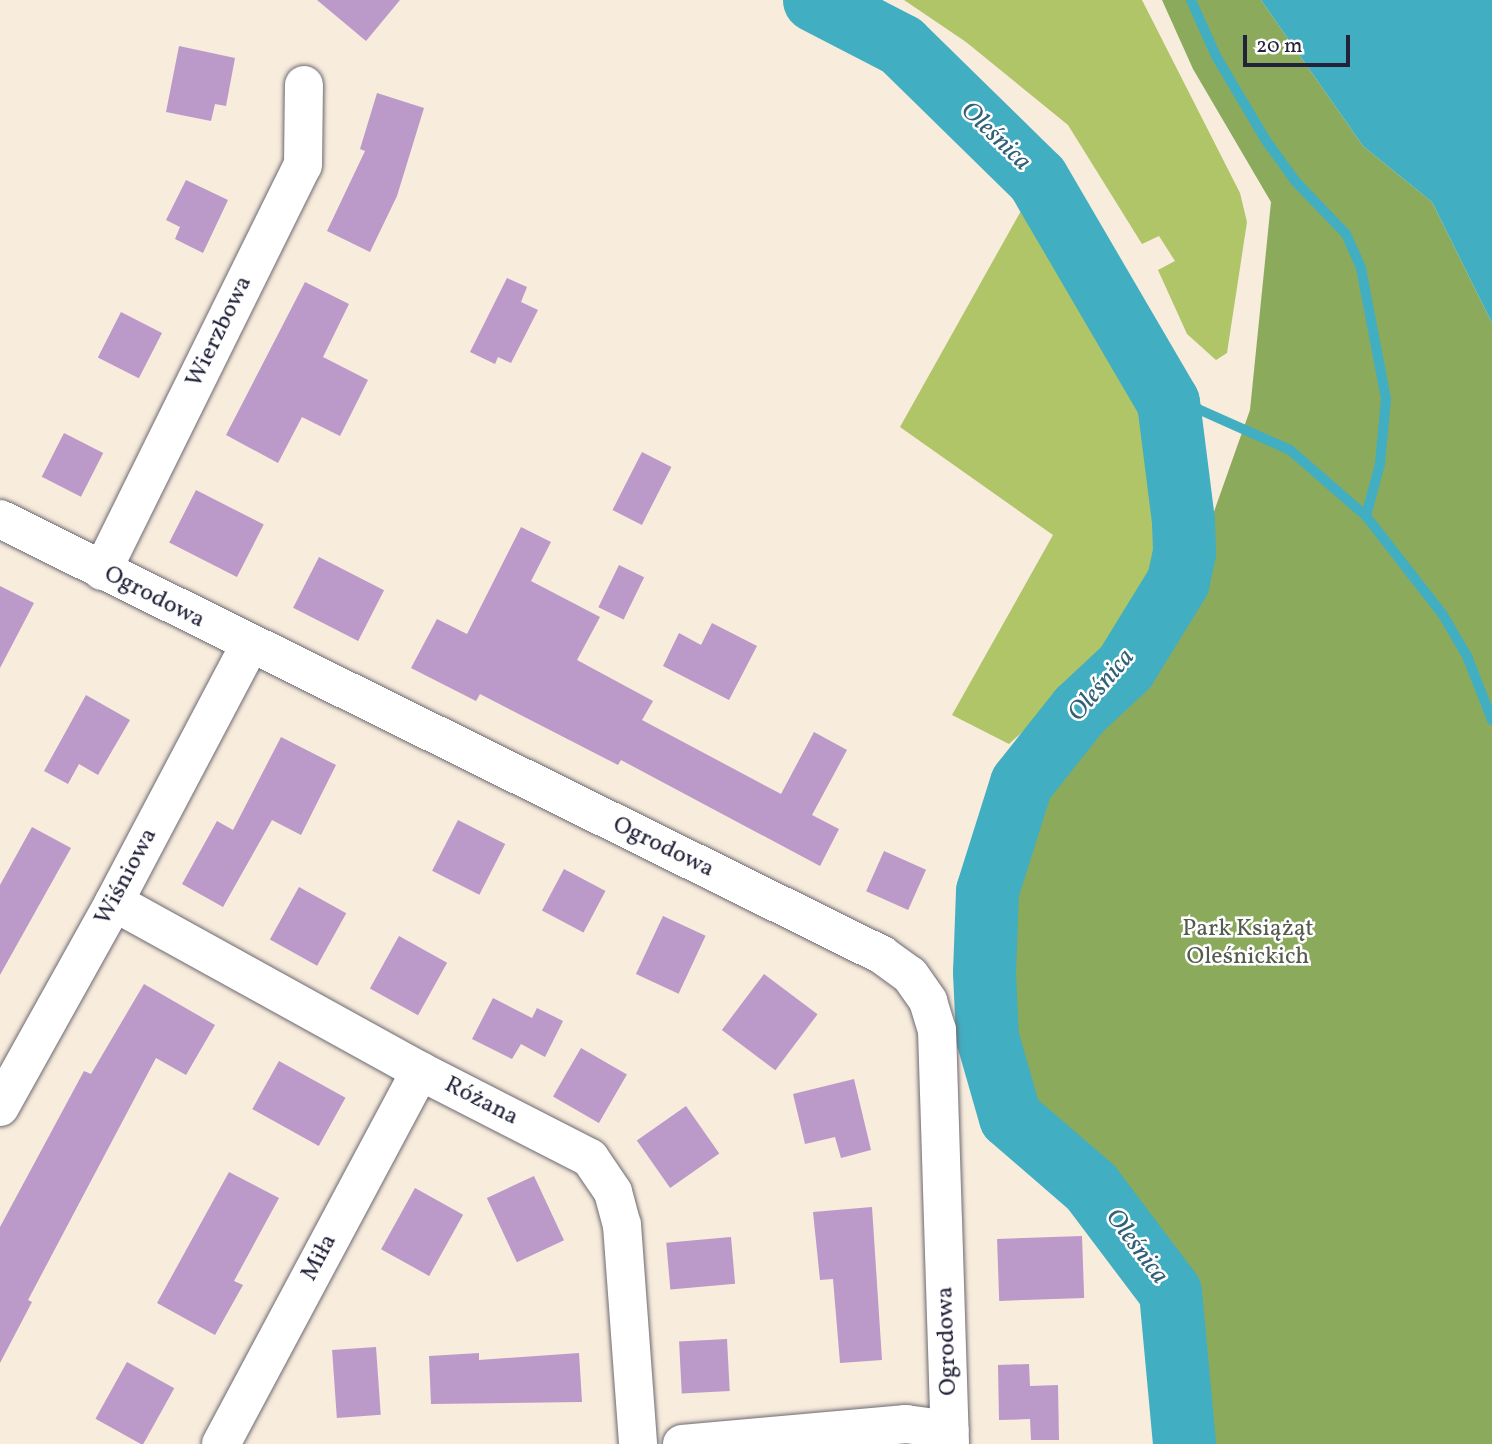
<!DOCTYPE html>
<html>
<head>
<meta charset="utf-8">
<style>
  body { margin:0 }
  #map { position:relative; width:1492px; height:1444px; overflow:hidden; background:#f8ecdc; font-family:Vollkorn,serif }
  div>[style] { position:absolute }
  .green>* { inset:0; background:#b0c468 }
  .forest>* { inset:0; background:#8caa5c }
  .water>* { inset:0; background:#42aec1 }
  .stream>* { height:10px; margin:-5px; padding:0 5px; transform-origin:5px; border-radius:5px; background:#42aec1 }
  .river>* { height:63px; margin:-31.5px; padding:0 31.5px; transform-origin:31.5px; border-radius:31.5px; background:#42aec1 }
  .building>* { inset:0; background:#bb99c9; transform-origin:0 0 }
  .roads { filter:drop-shadow(0 0 2px #6d6973) drop-shadow(0 0 2px #6d6973) }
  .minor>* { height:38px; margin:-19px; padding:0 19px; transform-origin:19px; border-radius:19px; background:#fff }
  span { translate:-50% -50%; white-space:nowrap; text-align:center; line-height:1.15; -webkit-text-stroke:5px #fff; paint-order:stroke }
  .street-label { font-size:24px; color:#22223b }
  .park-label { font-size:24px; color:#545b4b }
  .water-label { font-size:26px; color:#306177; font-style:italic }
  .scale { position:absolute; left:1243px; top:35px; width:107px; height:32px; box-sizing:border-box; border:4px solid #22223b; border-top:0; padding-left:9px; font-size:21px; line-height:24px; white-space:nowrap; color:#22223b; -webkit-text-stroke:5px #fff; paint-order:stroke }
</style>
</head>
<body>
<div id="map">
  <div class="green">
    <i style="clip-path:polygon(904px 0,1142px 0,1240px 193px,1247px 222px,1227px 353px,1216px 360px,1187px 334px,1158px 270px,1175px 261px,1159px 236px,1142px 244px,1068px 125px,966px 42px)"></i>
    <i style="clip-path:polygon(1022px 209px,1130px 379px,1156px 437px,1165px 499px,1164px 540px,1158px 570px,1096px 665px,1009px 744px,952px 715px,1053px 535px,900px 427px)"></i>
  </div>
  <div class="forest">
    <i style="clip-path:polygon(1162px 0,1261px 0,1363px 146px,1432px 202px,1492px 323px,1492px 1444px,1199px 1444px,1184px 1278px,1022px 1094px,1000px 953px,1013px 845px,1048px 777px,1120px 685px,1188px 585px,1250px 410px,1271px 202px,1193px 69px)"></i>
  </div>
  <div class="water">
    <i style="clip-path:polygon(1261px 0,1492px 0,1492px 323px,1432px 202px,1363px 146px)"></i>
  </div>
  <div class="stream">
    <i style="left:1191px;top:0;width:61px;rotate:65.9deg"></i>
    <i style="left:1216px;top:56px;width:96px;rotate:59.4deg"></i>
    <i style="left:1265px;top:139px;width:53px;rotate:54.2deg"></i>
    <i style="left:1296px;top:182px;width:72px;rotate:46.1deg"></i>
    <i style="left:1346px;top:234px;width:37px;rotate:66deg"></i>
    <i style="left:1361px;top:268px;width:133px;rotate:79.2deg"></i>
    <i style="left:1386px;top:399px;width:65px;rotate:95.3deg"></i>
    <i style="left:1380px;top:464px;width:54px;rotate:105.1deg"></i>
    <i style="left:1168px;top:402px;width:31px;rotate:13deg"></i>
    <i style="left:1198px;top:409px;width:101px;rotate:24deg"></i>
    <i style="left:1290px;top:450px;width:101px;rotate:41deg"></i>
    <i style="left:1366px;top:516px;width:125px;rotate:52.1deg"></i>
    <i style="left:1443px;top:615px;width:48px;rotate:59.7deg"></i>
    <i style="left:1467px;top:656px;width:69px;rotate:68.7deg"></i>
  </div>
  <div class="river">
    <i style="left:814px;top:0;width:98px;rotate:27.3deg"></i>
    <i style="left:901px;top:45px;width:190px;rotate:44.4deg"></i>
    <i style="left:1037px;top:178px;width:259px;rotate:59.7deg"></i>
    <i style="left:1168px;top:402px;width:120px;rotate:82.8deg"></i>
    <i style="left:1183px;top:521px;width:31px;rotate:88deg"></i>
    <i style="left:1184px;top:552px;width:30px;rotate:102deg"></i>
    <i style="left:1178px;top:581px;width:101px;rotate:121.6deg"></i>
    <i style="left:1125px;top:667px;width:63px;rotate:136.9deg"></i>
    <i style="left:1079px;top:710px;width:93px;rotate:128.5deg"></i>
    <i style="left:1021px;top:783px;width:113px;rotate:107.5deg"></i>
    <i style="left:987px;top:891px;width:81px;rotate:92.1deg"></i>
    <i style="left:984px;top:972px;width:65px;rotate:87.4deg"></i>
    <i style="left:987px;top:1037px;width:83px;rotate:74deg"></i>
    <i style="left:1010px;top:1117px;width:107px;rotate:40.8deg"></i>
    <i style="left:1091px;top:1187px;width:131px;rotate:53deg"></i>
    <i style="left:1170px;top:1292px;width:153px;rotate:84.7deg"></i>
  </div>
  <div class="building">
    <i style="clip-path:polygon(317px 0,400px 0,366px 41px)"></i>
    <i style="clip-path:polygon(179px 46px,235px 58px,226px 106px,215px 104px,211px 121px,166px 112px)"></i>
    <i style="clip-path:polygon(377px 93px,424px 108px,397px 196px,370px 252px,327px 231px,365px 151px,360px 149px)"></i>
    <i style="clip-path:polygon(186px 180px,228px 200px,203px 253px,175px 239px,180px 227px,166px 220px)"></i>
    <i style="clip-path:polygon(507px 278px,527px 287px,521px 302px,538px 310px,511px 363px,498px 357px,495px 364px,470px 352px)"></i>
    <i style="clip-path:polygon(305px 282px,349px 304px,323px 357px,368px 380px,340px 436px,302px 417px,278px 463px,226px 435px)"></i>
    <i style="left:121px;top:312px;width:46px;height:51px;rotate:27deg"></i>
    <i style="left:64px;top:433px;width:44px;height:49px;rotate:27deg"></i>
    <i style="left:642px;top:452px;width:33px;height:65px;rotate:27deg"></i>
    <i style="left:196px;top:490px;width:76px;height:59px;rotate:27deg"></i>
    <i style="clip-path:polygon(521px 527px,551px 542px,531px 581px,600px 617px,577px 660px,653px 701px,642px 720px,781px 794px,814px 732px,847px 750px,812px 815px,839px 829px,820px 866px,621px 760px,618px 765px,480px 694px,476px 701px,411px 668px,437px 619px,467px 634px)"></i>
    <i style="left:319px;top:557px;width:73px;height:57px;rotate:27deg"></i>
    <i style="left:619px;top:565px;width:28px;height:47px;rotate:26deg"></i>
    <i style="clip-path:polygon(0 586px,34px 603px,0 668px)"></i>
    <i style="clip-path:polygon(712px 623px,757px 646px,729px 700px,663px 666px,679px 633px,701px 645px)"></i>
    <i style="clip-path:polygon(86px 695px,130px 720px,98px 775px,79px 764px,68px 784px,44px 771px)"></i>
    <i style="clip-path:polygon(281px 737px,336px 765px,301px 835px,272px 820px,223px 907px,182px 884px,217px 821px,233px 830px)"></i>
    <i style="left:458px;top:820px;width:53px;height:57px;rotate:27deg"></i>
    <i style="clip-path:polygon(32px 827px,71px 848px,0 975px,0 885px)"></i>
    <i style="left:884px;top:851px;width:46px;height:44px;rotate:24deg"></i>
    <i style="left:564px;top:869px;width:47px;height:47px;rotate:28deg"></i>
    <i style="left:299px;top:887px;width:54px;height:60px;rotate:29deg"></i>
    <i style="left:663px;top:916px;width:47px;height:64px;rotate:25deg"></i>
    <i style="left:399px;top:936px;width:55px;height:60px;rotate:29deg"></i>
    <i style="left:764px;top:974px;width:67px;height:70px;rotate:37deg"></i>
    <i style="clip-path:polygon(144px 984px,215px 1025px,186px 1075px,156px 1058px,28px 1300px,32px 1302px,0 1363px,0 1227px,84px 1071px,91px 1074px)"></i>
    <i style="clip-path:polygon(493px 998px,532px 1018px,537px 1008px,563px 1021px,545px 1057px,521px 1044px,512px 1059px,472px 1039px)"></i>
    <i style="left:581px;top:1048px;width:53px;height:56px;rotate:30deg"></i>
    <i style="left:279px;top:1061px;width:76px;height:55px;rotate:29deg"></i>
    <i style="clip-path:polygon(854px 1079px,871px 1150px,841px 1158px,835px 1137px,805px 1144px,793px 1094px)"></i>
    <i style="left:686px;top:1106px;width:58px;height:60px;rotate:55deg"></i>
    <i style="clip-path:polygon(229px 1172px,279px 1198px,234px 1281px,243px 1285px,215px 1335px,157px 1303px)"></i>
    <i style="left:534px;top:1176px;width:71px;height:52px;rotate:65deg"></i>
    <i style="left:415px;top:1188px;width:55px;height:70px;rotate:29deg"></i>
    <i style="clip-path:polygon(872px 1207px,882px 1360px,840px 1363px,833px 1279px,820px 1280px,813px 1212px)"></i>
    <i style="left:1082px;top:1236px;width:62px;height:85px;rotate:88deg"></i>
    <i style="left:731px;top:1237px;width:47px;height:65px;rotate:85deg"></i>
    <i style="left:727px;top:1339px;width:52px;height:48px;rotate:87deg"></i>
    <i style="left:376px;top:1347px;width:68px;height:44px;rotate:86deg"></i>
    <i style="clip-path:polygon(479px 1353px,479px 1360px,579px 1353px,582px 1402px,431px 1404px,429px 1356px)"></i>
    <i style="left:127px;top:1362px;width:54px;height:65px;rotate:29deg"></i>
    <i style="clip-path:polygon(1029px 1364px,1030px 1386px,1058px 1385px,1059px 1440px,1031px 1440px,1030px 1419px,999px 1420px,998px 1365px)"></i>
  </div>
  <div class="roads">
    <div class="minor">
      <i style="left:0;top:519px;width:984px;rotate:26.3deg"></i>
      <i style="left:882px;top:955px;width:34px;rotate:36deg"></i>
      <i style="left:910px;top:975px;width:32px;rotate:55deg"></i>
      <i style="left:928px;top:1001px;width:30px;rotate:73deg"></i>
      <i style="left:937px;top:1030px;width:414px;rotate:88.2deg"></i>
      <i style="left:102px;top:571px;width:453px;rotate:-63.7deg"></i>
      <i style="left:303px;top:165px;width:80px;rotate:-89.3deg"></i>
      <i style="left:114px;top:902px;width:350px;rotate:28.9deg"></i>
      <i style="left:420px;top:1071px;width:191px;rotate:27.1deg"></i>
      <i style="left:590px;top:1158px;width:41px;rotate:55.9deg"></i>
      <i style="left:613px;top:1192px;width:34px;rotate:75deg"></i>
      <i style="left:622px;top:1225px;width:220px;rotate:85.8deg"></i>
      <i style="left:0;top:1107px;width:235px;rotate:-60.9deg"></i>
      <i style="left:114px;top:902px;width:289px;rotate:-62.2deg"></i>
      <i style="left:221px;top:1444px;width:423px;rotate:-61.9deg"></i>
      <i style="left:682px;top:1444px;width:225px;rotate:-5.1deg"></i>
      <i style="left:906px;top:1424px;width:44px;rotate:7.8deg"></i>
    </div>
  </div>
  <div class="street-label">
    <span style="left:220px;top:332px;rotate:-64deg">Wierzbowa</span>
    <span style="left:154px;top:598px;rotate:27deg">Ogrodowa</span>
    <span style="left:663px;top:848px;rotate:26deg">Ogrodowa</span>
    <span style="left:127px;top:877px;rotate:-62deg">Wiśniowa</span>
    <span style="left:481px;top:1102px;rotate:27deg">Różana</span>
    <span style="left:320px;top:1258px;rotate:-62deg">Miła</span>
    <span style="left:948px;top:1341px;rotate:-92deg">Ogrodowa</span>
  </div>
  <div class="park-label">
    <span style="left:1248px;top:944px">Park Książąt<br>Oleśnickich</span>
  </div>
  <div class="water-label">
    <span style="left:995px;top:137px;rotate:44deg">Oleśnica</span>
    <span style="left:1102px;top:686px;rotate:-49deg">Oleśnica</span>
    <span style="left:1136px;top:1247px;rotate:53deg">Oleśnica</span>
  </div>
  <div class="scale">20 m</div>
</div>
</body>
</html>
